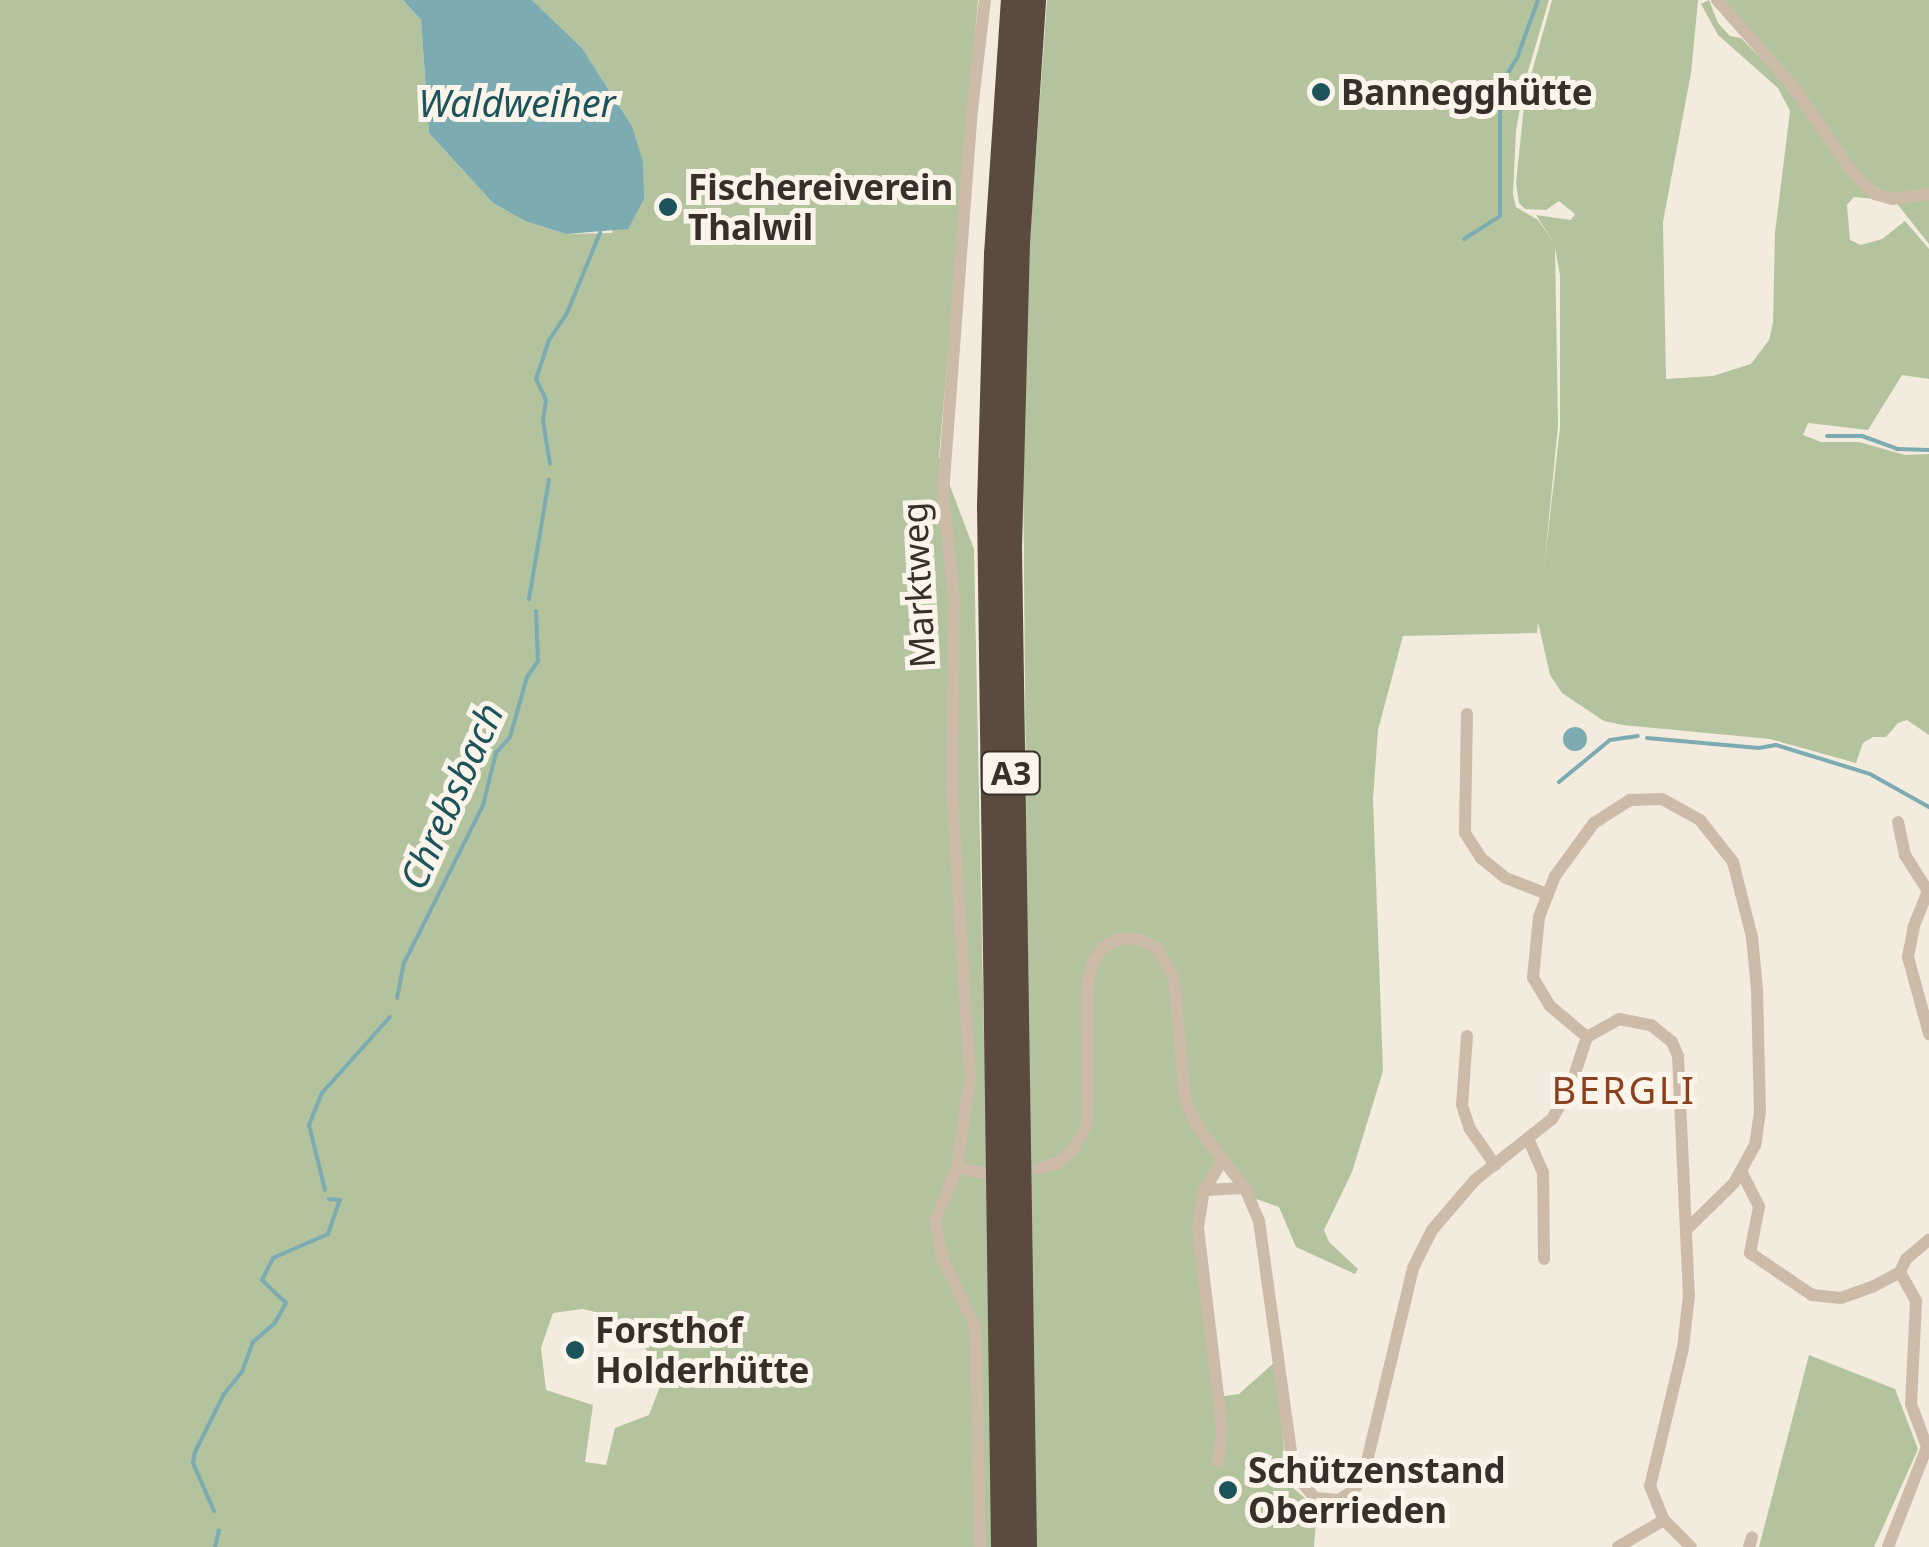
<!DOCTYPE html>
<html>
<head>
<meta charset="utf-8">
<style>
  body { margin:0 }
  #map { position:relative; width:1929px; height:1547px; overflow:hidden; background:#f3ebde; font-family:"Noto Sans",sans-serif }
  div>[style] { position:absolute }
  .green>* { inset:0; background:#b3c39d }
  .water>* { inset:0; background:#7cabb1 }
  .round { border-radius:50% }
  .stream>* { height:4px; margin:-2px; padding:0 2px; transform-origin:2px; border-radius:2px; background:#7cabb1 }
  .minor>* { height:12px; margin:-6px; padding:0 6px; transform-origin:6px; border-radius:6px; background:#ccbba9 }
  .motorway>* { height:25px; margin:-12.5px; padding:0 12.5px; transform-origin:12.5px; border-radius:12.5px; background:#5a4a40 }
  .dots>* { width:28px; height:28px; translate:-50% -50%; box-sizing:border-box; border:5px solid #faf4ea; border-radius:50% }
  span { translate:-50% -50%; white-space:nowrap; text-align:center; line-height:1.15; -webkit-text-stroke:10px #faf4ea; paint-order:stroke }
  .shield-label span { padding:2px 8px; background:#faf4ea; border:2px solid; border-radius:8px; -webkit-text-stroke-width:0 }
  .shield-label { font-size:32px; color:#392f29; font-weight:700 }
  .poi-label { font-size:35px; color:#392f29; font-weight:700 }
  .left { translate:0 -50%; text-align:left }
  .street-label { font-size:35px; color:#392f29 }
  .water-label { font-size:38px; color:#1d535b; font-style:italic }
  .neighbourhood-label { font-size:38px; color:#8a4120; letter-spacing:2.5px }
</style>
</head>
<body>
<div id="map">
  <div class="green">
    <i style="clip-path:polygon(evenodd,0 0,403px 0,421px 20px,429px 133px,493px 203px,525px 221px,566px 234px,612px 233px,632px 126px,582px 48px,532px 0,978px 0,939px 457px,974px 549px,984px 1037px,1028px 1037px,1023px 455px,1028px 266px,1047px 0,1549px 0,1526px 78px,1516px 130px,1513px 194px,1516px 207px,1538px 220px,1554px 243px,1536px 215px,1571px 220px,1575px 214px,1559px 201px,1546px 210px,1525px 209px,1519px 203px,1516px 183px,1525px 97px,1552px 0,1698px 0,1691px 73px,1663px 222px,1666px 379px,1713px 376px,1751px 364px,1769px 340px,1773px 323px,1775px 233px,1790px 111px,1778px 88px,1718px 35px,1701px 4px,1709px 0,1718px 23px,1730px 36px,1741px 38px,1774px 72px,1874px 199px,1854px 197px,1847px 205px,1850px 240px,1861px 245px,1882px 239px,1905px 221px,1929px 249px,1929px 379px,1902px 375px,1868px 430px,1808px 423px,1803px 435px,1821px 442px,1859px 442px,1905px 455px,1929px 454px,1929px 735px,1907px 720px,1898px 723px,1886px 737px,1873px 737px,1863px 743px,1856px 763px,1770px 739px,1623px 725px,1604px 721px,1562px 693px,1550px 675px,1538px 622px,1537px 633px,1403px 636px,1378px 730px,1373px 799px,1383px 1071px,1352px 1172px,1324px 1230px,1329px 1242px,1358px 1269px,1355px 1274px,1296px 1247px,1279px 1207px,1250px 1197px,1223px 1160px,1201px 1206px,1218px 1397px,1239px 1394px,1276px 1361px,1287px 1483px,1317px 1508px,1314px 1547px,0 1547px,0 0,1555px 247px,1560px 275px,1560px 428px,1544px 569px,1558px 426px,1555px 247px,0 0,583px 1309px,616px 1317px,666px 1371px,649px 1415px,615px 1428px,606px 1465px,585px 1462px,593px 1405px,546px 1390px,541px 1348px,553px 1313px,583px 1309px)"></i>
    <i style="clip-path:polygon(1721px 0,1929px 0,1929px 191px,1892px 196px,1862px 179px)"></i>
    <i style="clip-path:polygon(1929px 196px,1929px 244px,1898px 205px,1899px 201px)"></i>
    <i style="clip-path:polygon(1809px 1355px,1895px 1389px,1918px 1449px,1874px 1547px,1759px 1547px)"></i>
  </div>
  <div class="water">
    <i style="clip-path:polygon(403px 0,532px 0,582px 48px,632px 126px,643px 162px,644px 199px,628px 229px,566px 234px,525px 221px,493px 203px,429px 133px,421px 20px)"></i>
    <i class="round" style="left:1563px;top:727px;width:24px;height:24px"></i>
  </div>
  <div class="stream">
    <i style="left:1464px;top:239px;width:43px;rotate:-32.6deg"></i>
    <i style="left:1500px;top:216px;width:129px;rotate:-90deg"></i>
    <i style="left:1500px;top:87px;width:34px;rotate:-60deg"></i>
    <i style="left:1517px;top:58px;width:62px;rotate:-70.1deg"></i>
    <i style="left:1827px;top:436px;width:35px"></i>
    <i style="left:1862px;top:436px;width:37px;rotate:20deg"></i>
    <i style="left:1897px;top:449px;width:32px;rotate:2deg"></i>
    <i style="left:550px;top:464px;width:44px;rotate:-99.2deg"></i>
    <i style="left:543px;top:421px;width:21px;rotate:-82deg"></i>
    <i style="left:546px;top:400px;width:23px;rotate:-115deg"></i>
    <i style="left:536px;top:379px;width:41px;rotate:-71.6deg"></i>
    <i style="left:549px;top:340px;width:32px;rotate:-56deg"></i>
    <i style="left:567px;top:313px;width:87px;rotate:-67.6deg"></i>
    <i style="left:529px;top:599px;width:121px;rotate:-80.5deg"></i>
    <i style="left:1647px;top:738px;width:112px;rotate:5.1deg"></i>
    <i style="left:1759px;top:748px;width:17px;rotate:-10deg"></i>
    <i style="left:1776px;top:745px;width:98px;rotate:17.1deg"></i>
    <i style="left:1870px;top:774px;width:68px;rotate:29.2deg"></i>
    <i style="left:1559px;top:782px;width:66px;rotate:-39.5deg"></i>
    <i style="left:1610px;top:740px;width:28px;rotate:-8deg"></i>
    <i style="left:397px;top:998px;width:36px;rotate:-79deg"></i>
    <i style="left:404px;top:963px;width:177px;rotate:-63.4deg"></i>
    <i style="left:483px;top:805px;width:54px;rotate:-76deg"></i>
    <i style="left:496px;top:753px;width:21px;rotate:-49deg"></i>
    <i style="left:510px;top:737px;width:62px;rotate:-74.2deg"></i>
    <i style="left:527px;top:677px;width:19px;rotate:-55deg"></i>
    <i style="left:538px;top:661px;width:50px;rotate:-92.3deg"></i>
    <i style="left:325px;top:1190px;width:67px;rotate:-103.8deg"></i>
    <i style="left:309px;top:1125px;width:35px;rotate:-68deg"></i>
    <i style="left:322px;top:1093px;width:102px;rotate:-48.2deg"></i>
    <i style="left:214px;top:1511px;width:52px;rotate:-113.6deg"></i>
    <i style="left:193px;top:1463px;width:11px;rotate:-80deg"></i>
    <i style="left:195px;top:1452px;width:65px;rotate:-63.4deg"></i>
    <i style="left:224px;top:1394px;width:28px;rotate:-51deg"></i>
    <i style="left:242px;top:1372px;width:32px;rotate:-70deg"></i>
    <i style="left:253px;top:1342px;width:28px;rotate:-41deg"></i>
    <i style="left:274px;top:1324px;width:24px;rotate:-60deg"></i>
    <i style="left:286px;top:1303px;width:33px;rotate:-136deg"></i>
    <i style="left:262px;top:1280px;width:25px;rotate:-63deg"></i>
    <i style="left:273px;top:1258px;width:60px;rotate:-23.6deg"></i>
    <i style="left:328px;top:1234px;width:36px;rotate:-71deg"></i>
    <i style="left:340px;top:1200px;width:11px;rotate:-175deg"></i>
    <i style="left:215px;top:1547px;width:17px;rotate:-77deg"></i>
  </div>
  <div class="minor">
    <i style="left:1717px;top:0;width:115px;rotate:48.5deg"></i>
    <i style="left:1793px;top:86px;width:99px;rotate:55.7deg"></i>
    <i style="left:1849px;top:168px;width:37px;rotate:45deg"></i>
    <i style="left:1875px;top:194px;width:18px;rotate:16deg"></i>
    <i style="left:1892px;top:199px;width:37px;rotate:-8deg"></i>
    <i style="left:1467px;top:714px;width:119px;rotate:91deg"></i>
    <i style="left:1465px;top:833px;width:30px;rotate:57deg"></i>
    <i style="left:1481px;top:858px;width:32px;rotate:39deg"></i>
    <i style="left:1506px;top:878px;width:44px;rotate:21.3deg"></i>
    <i style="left:1898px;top:822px;width:34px;rotate:78deg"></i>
    <i style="left:1905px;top:855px;width:43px;rotate:57.4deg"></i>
    <i style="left:1928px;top:891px;width:38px;rotate:112deg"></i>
    <i style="left:1914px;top:926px;width:32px;rotate:101deg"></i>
    <i style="left:1908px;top:957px;width:80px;rotate:74.7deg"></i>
    <i style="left:1467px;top:1036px;width:69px;rotate:94.1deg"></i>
    <i style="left:1462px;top:1105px;width:25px;rotate:72deg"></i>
    <i style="left:1470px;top:1129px;width:44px;rotate:55.2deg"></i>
    <i style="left:1587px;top:1037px;width:48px;rotate:-140deg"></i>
    <i style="left:1550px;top:1006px;width:33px;rotate:-121deg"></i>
    <i style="left:1533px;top:978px;width:61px;rotate:-84.4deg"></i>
    <i style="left:1539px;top:917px;width:44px;rotate:-68.7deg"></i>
    <i style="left:1555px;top:876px;width:66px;rotate:-53.7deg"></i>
    <i style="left:1594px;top:823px;width:43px;rotate:-32.6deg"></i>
    <i style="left:1630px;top:800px;width:32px;rotate:-2deg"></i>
    <i style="left:1662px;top:799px;width:43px;rotate:28.9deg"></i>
    <i style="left:1700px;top:820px;width:53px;rotate:51.8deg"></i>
    <i style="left:1733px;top:862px;width:77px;rotate:75.8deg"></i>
    <i style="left:1752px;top:937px;width:53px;rotate:84.6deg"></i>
    <i style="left:1757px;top:990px;width:121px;rotate:88.6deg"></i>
    <i style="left:1760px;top:1111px;width:34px;rotate:98deg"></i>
    <i style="left:1755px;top:1145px;width:43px;rotate:118.9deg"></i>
    <i style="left:1734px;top:1183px;width:66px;rotate:135.6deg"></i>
    <i style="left:1529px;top:1141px;width:35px;rotate:66deg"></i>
    <i style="left:1543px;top:1173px;width:86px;rotate:89.3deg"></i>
    <i style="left:957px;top:1168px;width:26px;rotate:11deg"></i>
    <i style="left:1038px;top:1169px;width:22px;rotate:-18deg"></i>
    <i style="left:1059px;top:1162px;width:21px;rotate:-43deg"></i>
    <i style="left:1074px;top:1148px;width:27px;rotate:-62deg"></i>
    <i style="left:1087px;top:1124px;width:142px;rotate:-89.6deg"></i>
    <i style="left:1088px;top:982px;width:21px;rotate:-76deg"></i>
    <i style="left:1093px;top:962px;width:19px;rotate:-54deg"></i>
    <i style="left:1104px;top:947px;width:16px;rotate:-30deg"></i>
    <i style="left:1118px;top:939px;width:20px"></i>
    <i style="left:1138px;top:939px;width:20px;rotate:24deg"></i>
    <i style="left:1156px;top:947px;width:36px;rotate:60deg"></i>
    <i style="left:1174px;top:978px;width:121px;rotate:84.8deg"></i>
    <i style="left:1185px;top:1099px;width:30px;rotate:66deg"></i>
    <i style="left:1197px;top:1126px;width:78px;rotate:52.3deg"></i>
    <i style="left:1245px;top:1188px;width:36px;rotate:67deg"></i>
    <i style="left:1259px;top:1221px;width:254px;rotate:82.1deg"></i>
    <i style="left:1294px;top:1473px;width:33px;rotate:50deg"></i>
    <i style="left:1315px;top:1498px;width:24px;rotate:5deg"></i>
    <i style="left:1339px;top:1500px;width:18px;rotate:-34deg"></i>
    <i style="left:1354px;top:1490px;width:19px;rotate:-58deg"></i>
    <i style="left:1364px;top:1474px;width:212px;rotate:-76.6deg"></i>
    <i style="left:1413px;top:1268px;width:42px;rotate:-63.4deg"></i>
    <i style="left:1432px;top:1230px;width:66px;rotate:-49.3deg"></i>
    <i style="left:1475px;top:1180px;width:98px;rotate:-38.4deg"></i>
    <i style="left:1552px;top:1119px;width:36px;rotate:-60deg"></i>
    <i style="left:1570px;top:1088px;width:54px;rotate:-71.6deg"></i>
    <i style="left:1587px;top:1037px;width:37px;rotate:-29deg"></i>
    <i style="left:1619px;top:1019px;width:33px;rotate:11deg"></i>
    <i style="left:1651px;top:1025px;width:27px;rotate:39deg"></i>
    <i style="left:1672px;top:1042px;width:15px;rotate:67deg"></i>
    <i style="left:1678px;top:1056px;width:239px;rotate:87.4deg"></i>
    <i style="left:1689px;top:1295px;width:53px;rotate:96.5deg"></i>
    <i style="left:1683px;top:1348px;width:142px;rotate:103.4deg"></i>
    <i style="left:1650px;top:1486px;width:37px;rotate:68deg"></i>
    <i style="left:1664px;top:1520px;width:38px;rotate:45deg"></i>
    <i style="left:1742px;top:1173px;width:38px;rotate:63deg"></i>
    <i style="left:1759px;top:1207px;width:47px;rotate:101.1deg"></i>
    <i style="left:1750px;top:1253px;width:75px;rotate:34.1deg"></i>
    <i style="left:1812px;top:1295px;width:29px;rotate:6deg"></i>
    <i style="left:1841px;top:1298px;width:35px;rotate:-20deg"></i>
    <i style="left:1874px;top:1286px;width:30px;rotate:-28deg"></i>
    <i style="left:1900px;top:1272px;width:14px;rotate:-65deg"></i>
    <i style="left:1906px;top:1259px;width:30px;rotate:-40deg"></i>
    <i style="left:1204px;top:1190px;width:41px;rotate:-2.8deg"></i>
    <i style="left:1218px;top:1462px;width:33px;rotate:-83deg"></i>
    <i style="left:1222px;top:1429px;width:203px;rotate:-96.8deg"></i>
    <i style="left:1198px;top:1227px;width:37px;rotate:-81deg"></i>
    <i style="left:1204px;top:1190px;width:36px;rotate:-58deg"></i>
    <i style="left:980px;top:1547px;width:218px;rotate:-91.1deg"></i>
    <i style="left:976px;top:1329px;width:80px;rotate:-115.3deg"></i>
    <i style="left:942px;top:1257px;width:37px;rotate:-101deg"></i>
    <i style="left:935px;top:1221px;width:57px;rotate:-67.5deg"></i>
    <i style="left:957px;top:1168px;width:91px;rotate:-81.8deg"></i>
    <i style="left:970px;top:1078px;width:291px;rotate:-93.6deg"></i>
    <i style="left:952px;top:788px;width:191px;rotate:-89.4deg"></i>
    <i style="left:954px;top:597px;width:104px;rotate:-96.1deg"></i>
    <i style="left:943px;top:494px;width:385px;rotate:-85.7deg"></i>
    <i style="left:972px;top:110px;width:111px;rotate:-83.3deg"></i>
    <i style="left:1618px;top:1547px;width:53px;rotate:-30.4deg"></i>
    <i style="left:1749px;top:1547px;width:10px;rotate:-73deg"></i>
    <i style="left:1888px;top:1547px;width:107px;rotate:-68.7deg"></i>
    <i style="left:1927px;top:1447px;width:46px;rotate:-110.4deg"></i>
    <i style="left:1911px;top:1404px;width:103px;rotate:-87.2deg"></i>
    <i style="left:1916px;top:1301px;width:33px;rotate:-119deg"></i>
  </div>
  <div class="motorway">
    <i style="left:1003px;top:1547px;width:1042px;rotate:-90.77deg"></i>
    <i style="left:989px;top:505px;width:251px;rotate:-88.4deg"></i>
    <i style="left:996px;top:254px;width:255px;rotate:-86.2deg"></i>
    <i style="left:1024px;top:1547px;width:1000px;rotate:-90.86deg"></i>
    <i style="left:1009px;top:547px;width:305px;rotate:-88.5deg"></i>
    <i style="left:1017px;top:242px;width:243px;rotate:-86.2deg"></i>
  </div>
  <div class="dots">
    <i style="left:1321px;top:92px;background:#1d535b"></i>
    <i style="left:668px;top:207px;background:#1d535b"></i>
    <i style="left:575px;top:1350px;background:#1d535b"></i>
    <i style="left:1228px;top:1490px;background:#1d535b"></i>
  </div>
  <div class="shield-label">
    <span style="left:1011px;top:773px">A3</span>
  </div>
  <div class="poi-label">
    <span class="left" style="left:1341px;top:92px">Bannegghütte</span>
    <span class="left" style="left:688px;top:207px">Fischereiverein<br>Thalwil</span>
    <span class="left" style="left:595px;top:1350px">Forsthof<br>Holderhütte</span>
    <span class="left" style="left:1248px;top:1490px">Schützenstand<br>Oberrieden</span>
  </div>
  <div class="street-label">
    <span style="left:918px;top:585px;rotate:-93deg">Marktweg</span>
  </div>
  <div class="water-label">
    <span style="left:517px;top:103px">Waldweiher</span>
    <span style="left:451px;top:796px;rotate:-66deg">Chrebsbach</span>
  </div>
  <div class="neighbourhood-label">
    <span style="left:1624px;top:1090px">BERGLI</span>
  </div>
</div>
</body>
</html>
